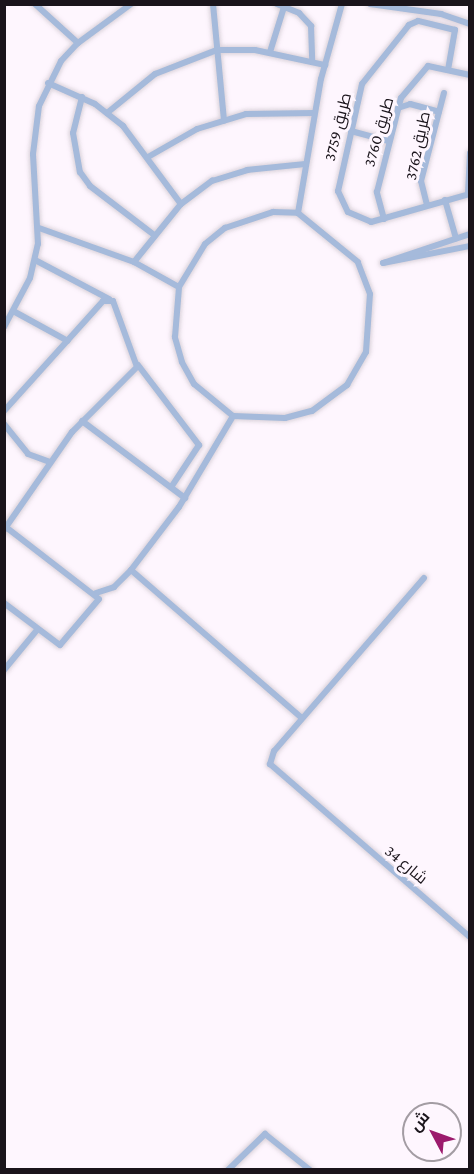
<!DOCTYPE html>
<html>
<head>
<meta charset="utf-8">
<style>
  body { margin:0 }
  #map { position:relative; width:474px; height:1174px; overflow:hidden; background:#fef6fe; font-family:"Crimson Pro",Cairo,serif }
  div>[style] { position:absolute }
  .roads { filter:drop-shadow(0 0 2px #dad2da) drop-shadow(0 0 2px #dad2da) }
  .minor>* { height:6px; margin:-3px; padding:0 3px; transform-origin:3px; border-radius:3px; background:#a5badb }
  span { translate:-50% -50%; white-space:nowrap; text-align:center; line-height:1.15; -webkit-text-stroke:6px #fef6fe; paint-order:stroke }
  .street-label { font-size:16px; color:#1a141b }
  .frame { position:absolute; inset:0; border:6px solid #1a141b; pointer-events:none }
  .north { position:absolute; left:402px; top:1102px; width:60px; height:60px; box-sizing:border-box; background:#fef6fe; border:2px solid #a39ca3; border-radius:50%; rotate:311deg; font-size:16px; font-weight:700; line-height:24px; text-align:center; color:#1a141b }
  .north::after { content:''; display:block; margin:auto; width:21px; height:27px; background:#9c1a6d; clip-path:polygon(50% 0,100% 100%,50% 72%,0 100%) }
</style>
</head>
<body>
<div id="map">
  <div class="roads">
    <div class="minor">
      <i style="left:35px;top:4px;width:58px;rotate:42.2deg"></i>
      <i style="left:213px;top:4px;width:117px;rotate:84.6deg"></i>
      <i style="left:277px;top:4px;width:24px;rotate:22deg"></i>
      <i style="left:299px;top:13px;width:18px;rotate:47deg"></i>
      <i style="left:311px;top:26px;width:36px;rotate:88deg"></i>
      <i style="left:370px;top:4px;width:72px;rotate:8deg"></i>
      <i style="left:441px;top:14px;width:31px;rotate:19deg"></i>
      <i style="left:270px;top:52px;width:47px;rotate:-72.7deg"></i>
      <i style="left:448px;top:70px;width:41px;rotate:-80.1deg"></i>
      <i style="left:455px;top:30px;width:38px;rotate:-166deg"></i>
      <i style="left:418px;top:21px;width:10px;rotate:156deg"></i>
      <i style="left:409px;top:25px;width:75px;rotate:128.5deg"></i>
      <i style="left:362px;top:84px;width:110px;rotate:102.6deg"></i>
      <i style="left:338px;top:191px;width:23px;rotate:65deg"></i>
      <i style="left:348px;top:212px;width:25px;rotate:23deg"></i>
      <i style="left:371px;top:222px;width:103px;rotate:-15.8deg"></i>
      <i style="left:48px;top:83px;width:51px;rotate:24.1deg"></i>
      <i style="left:95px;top:104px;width:36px;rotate:38deg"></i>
      <i style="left:123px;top:126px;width:97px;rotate:53.4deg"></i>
      <i style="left:82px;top:97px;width:37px;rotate:104deg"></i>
      <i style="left:73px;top:133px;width:40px;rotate:80deg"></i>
      <i style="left:80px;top:172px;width:17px;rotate:54deg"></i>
      <i style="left:90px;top:186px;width:81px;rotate:37.4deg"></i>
      <i style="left:398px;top:108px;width:13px;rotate:-18deg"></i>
      <i style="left:410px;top:104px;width:30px;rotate:15deg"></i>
      <i style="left:107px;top:113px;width:62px;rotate:-39.1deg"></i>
      <i style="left:155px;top:74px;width:66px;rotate:-21.2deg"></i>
      <i style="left:217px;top:50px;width:38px"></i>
      <i style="left:255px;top:50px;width:72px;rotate:12.1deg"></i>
      <i style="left:351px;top:131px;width:39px;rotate:15deg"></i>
      <i style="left:148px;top:157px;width:56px;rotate:-29.7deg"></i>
      <i style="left:197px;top:129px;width:51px;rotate:-17deg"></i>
      <i style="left:246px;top:114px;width:68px;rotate:-0.8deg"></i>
      <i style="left:468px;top:194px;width:41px;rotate:-87.2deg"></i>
      <i style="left:445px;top:200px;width:40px;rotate:74deg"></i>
      <i style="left:427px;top:205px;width:25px;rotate:-104deg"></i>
      <i style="left:421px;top:181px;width:91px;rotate:-75.4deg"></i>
      <i style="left:384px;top:219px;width:28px;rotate:-105deg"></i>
      <i style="left:377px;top:192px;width:97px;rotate:-75.7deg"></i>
      <i style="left:401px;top:98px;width:42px;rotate:-49.8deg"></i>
      <i style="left:428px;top:66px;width:43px;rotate:12.1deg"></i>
      <i style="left:39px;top:228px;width:101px;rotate:19.7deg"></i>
      <i style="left:134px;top:262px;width:51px;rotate:29.1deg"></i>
      <i style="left:35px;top:260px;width:84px;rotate:27.8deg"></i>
      <i style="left:134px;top:262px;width:75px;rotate:-51deg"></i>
      <i style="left:181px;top:204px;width:39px;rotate:-37deg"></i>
      <i style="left:212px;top:181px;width:37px;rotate:-17deg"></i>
      <i style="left:247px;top:170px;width:58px;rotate:-5.9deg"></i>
      <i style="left:383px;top:263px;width:89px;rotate:-11.1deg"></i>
      <i style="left:383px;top:263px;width:92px;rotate:-18.4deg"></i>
      <i style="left:15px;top:312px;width:60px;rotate:28.7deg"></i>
      <i style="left:4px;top:327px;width:55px;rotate:-62deg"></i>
      <i style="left:30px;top:278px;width:35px;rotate:-77deg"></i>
      <i style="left:38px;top:244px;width:90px;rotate:-93.2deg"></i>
      <i style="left:33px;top:154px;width:48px;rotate:-82.9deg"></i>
      <i style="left:39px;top:106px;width:50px;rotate:-63.9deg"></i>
      <i style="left:61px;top:61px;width:25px;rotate:-47deg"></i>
      <i style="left:78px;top:43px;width:66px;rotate:-36.3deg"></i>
      <i style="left:138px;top:365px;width:101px;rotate:52.7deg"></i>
      <i style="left:199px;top:445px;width:49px;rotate:123.4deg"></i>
      <i style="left:4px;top:411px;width:148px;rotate:-48deg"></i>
      <i style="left:103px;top:301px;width:10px"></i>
      <i style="left:113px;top:301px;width:70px;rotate:70deg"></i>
      <i style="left:137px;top:367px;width:92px;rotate:135deg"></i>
      <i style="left:72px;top:432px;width:119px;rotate:124.8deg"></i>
      <i style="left:233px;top:416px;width:50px;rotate:-140.6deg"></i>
      <i style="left:194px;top:384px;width:25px;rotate:-119deg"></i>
      <i style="left:182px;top:362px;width:26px;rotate:-106deg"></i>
      <i style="left:175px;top:337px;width:50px;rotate:-85.4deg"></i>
      <i style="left:179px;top:287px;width:50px;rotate:-58.8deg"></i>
      <i style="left:205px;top:244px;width:26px;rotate:-39deg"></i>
      <i style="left:225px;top:228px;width:51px;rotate:-18.4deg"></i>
      <i style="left:273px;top:212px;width:25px;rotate:2deg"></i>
      <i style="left:82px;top:421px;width:129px;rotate:36.8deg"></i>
      <i style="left:4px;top:424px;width:38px;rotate:51deg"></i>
      <i style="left:28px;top:454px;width:23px;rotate:20deg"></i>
      <i style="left:131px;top:570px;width:226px;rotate:40.9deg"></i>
      <i style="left:424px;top:578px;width:229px;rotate:130.9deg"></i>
      <i style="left:274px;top:751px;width:14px;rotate:107deg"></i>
      <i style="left:270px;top:764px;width:264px;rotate:40.9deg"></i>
      <i style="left:96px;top:593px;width:19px;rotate:-18deg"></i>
      <i style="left:114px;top:587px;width:24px;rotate:-45deg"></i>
      <i style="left:131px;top:570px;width:79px;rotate:-52.7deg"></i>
      <i style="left:179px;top:507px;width:106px;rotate:-59.3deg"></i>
      <i style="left:233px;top:416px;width:52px;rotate:2.2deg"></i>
      <i style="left:285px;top:418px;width:28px;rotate:-15deg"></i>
      <i style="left:312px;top:411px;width:44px;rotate:-36.6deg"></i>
      <i style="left:347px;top:385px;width:38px;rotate:-60deg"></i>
      <i style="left:366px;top:352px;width:58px;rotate:-86.1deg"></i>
      <i style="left:370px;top:294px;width:34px;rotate:-111deg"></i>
      <i style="left:358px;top:262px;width:77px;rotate:-140.8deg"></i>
      <i style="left:298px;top:213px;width:136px;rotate:-80.3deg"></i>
      <i style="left:321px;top:79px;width:78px;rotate:-74.4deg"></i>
      <i style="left:4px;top:603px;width:70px;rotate:36.9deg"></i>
      <i style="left:60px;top:645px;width:60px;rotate:-49.7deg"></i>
      <i style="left:99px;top:599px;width:118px;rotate:-142.3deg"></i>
      <i style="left:4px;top:670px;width:52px;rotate:-50.5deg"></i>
      <i style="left:228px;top:1170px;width:52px;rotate:-44.2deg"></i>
      <i style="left:265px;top:1134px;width:58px;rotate:38.7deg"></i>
    </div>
  </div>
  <div class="street-label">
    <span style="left:338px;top:127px;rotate:-76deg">طريق 3759</span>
    <span style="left:379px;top:132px;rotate:-74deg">طريق 3760</span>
    <span style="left:418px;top:146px;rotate:-78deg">طريق 3762</span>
    <span style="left:406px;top:865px;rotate:40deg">شارع 34</span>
  </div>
  <div class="frame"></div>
  <div class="north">ش</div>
</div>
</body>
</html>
